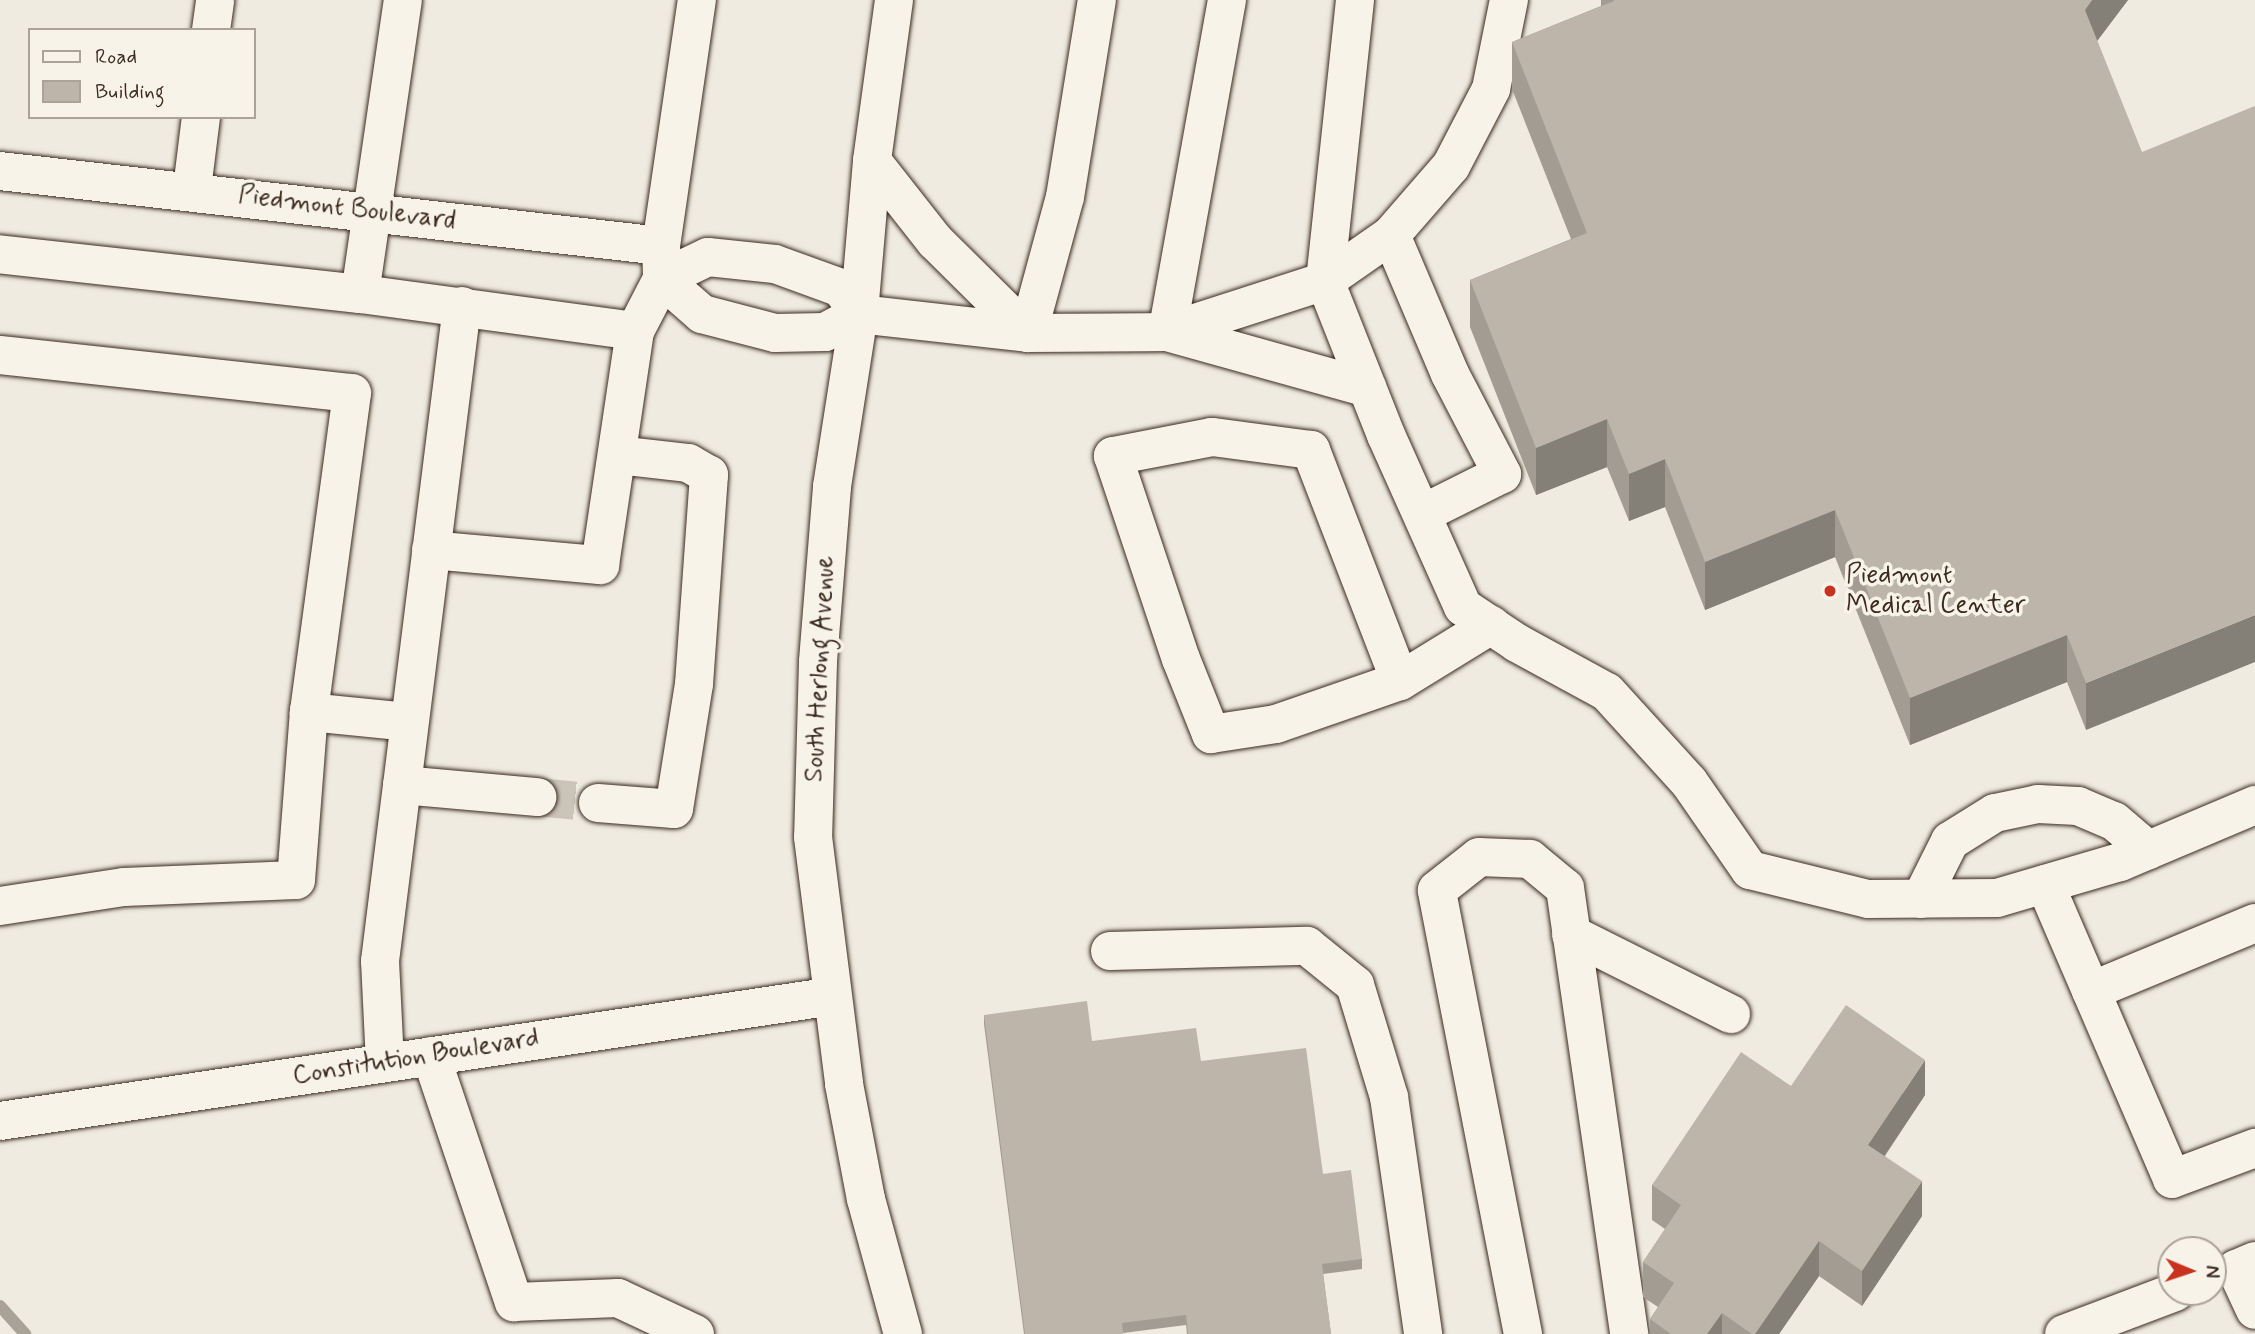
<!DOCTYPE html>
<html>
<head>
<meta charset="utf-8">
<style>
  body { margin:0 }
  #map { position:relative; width:2255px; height:1334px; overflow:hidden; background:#efebe0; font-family:Mynerve,sans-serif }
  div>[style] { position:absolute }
  .stream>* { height:12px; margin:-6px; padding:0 6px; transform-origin:6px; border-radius:6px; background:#aaa296 }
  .minor-tunnel>* { height:38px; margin-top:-19px; transform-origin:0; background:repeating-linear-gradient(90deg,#cbc4b9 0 38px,transparent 0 57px) }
  .roads { filter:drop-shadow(0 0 2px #3b2a1e) drop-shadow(0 0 2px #3b2a1e) }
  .minor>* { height:38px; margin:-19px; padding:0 19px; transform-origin:19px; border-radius:19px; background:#f7f3e8 }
  .wall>* { inset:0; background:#a39c92 }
  .shaded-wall>* { inset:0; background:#847f77 }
  .building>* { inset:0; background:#bdb5aa }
  .dots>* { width:19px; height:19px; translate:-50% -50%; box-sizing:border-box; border:4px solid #f7f3e8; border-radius:50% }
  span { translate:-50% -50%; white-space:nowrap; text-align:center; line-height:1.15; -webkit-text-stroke:7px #f7f3e8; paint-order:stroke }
  .street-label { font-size:26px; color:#3b2a1e }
  .poi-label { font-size:26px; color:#3b2a1e }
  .left { translate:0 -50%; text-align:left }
  .legend { position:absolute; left:28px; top:28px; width:228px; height:91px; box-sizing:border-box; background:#f7f3e8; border:2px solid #aca397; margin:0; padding:9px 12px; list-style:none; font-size:21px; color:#3b2a1e }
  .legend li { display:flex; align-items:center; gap:14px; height:35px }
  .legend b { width:35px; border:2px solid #aca397 }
  .north { position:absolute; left:2157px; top:1236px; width:70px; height:70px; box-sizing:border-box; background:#f7f3e8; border:2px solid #aca397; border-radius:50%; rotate:92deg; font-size:19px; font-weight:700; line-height:28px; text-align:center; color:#3b2a1e }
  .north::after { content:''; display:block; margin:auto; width:24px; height:32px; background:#c8321e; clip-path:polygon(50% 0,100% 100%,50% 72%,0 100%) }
</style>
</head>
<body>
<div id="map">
  <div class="stream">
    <i style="left:0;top:1306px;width:38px;rotate:48deg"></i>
  </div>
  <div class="minor-tunnel">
    <i style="left:537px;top:797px;width:61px;rotate:5.6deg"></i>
  </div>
  <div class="roads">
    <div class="minor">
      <i style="left:894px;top:0;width:162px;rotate:97.8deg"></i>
      <i style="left:872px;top:161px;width:154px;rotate:94.9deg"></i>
      <i style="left:859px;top:314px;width:175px;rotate:98.9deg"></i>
      <i style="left:832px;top:487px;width:176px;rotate:94.6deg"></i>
      <i style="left:818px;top:662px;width:175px;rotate:91.6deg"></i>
      <i style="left:813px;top:837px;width:249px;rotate:82.8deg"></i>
      <i style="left:844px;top:1084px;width:117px;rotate:79.2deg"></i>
      <i style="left:866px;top:1199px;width:140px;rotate:74.7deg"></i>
      <i style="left:1227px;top:0;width:337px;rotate:100.2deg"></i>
      <i style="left:1167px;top:332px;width:208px;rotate:15.6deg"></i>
      <i style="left:211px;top:30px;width:30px;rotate:-82deg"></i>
      <i style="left:872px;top:161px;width:102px;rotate:51.8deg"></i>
      <i style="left:935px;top:241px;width:131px;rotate:44.7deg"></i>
      <i style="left:1028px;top:333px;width:141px;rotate:-74.8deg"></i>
      <i style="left:1065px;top:197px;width:200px;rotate:-80.8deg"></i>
      <i style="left:0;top:171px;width:665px;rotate:6.47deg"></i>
      <i style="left:661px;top:246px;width:33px;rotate:88deg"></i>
      <i style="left:662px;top:279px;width:59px;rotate:117.4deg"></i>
      <i style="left:635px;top:331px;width:277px;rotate:-172.3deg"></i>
      <i style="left:360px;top:294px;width:362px;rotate:-173.7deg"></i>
      <i style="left:192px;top:189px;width:73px;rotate:-82.9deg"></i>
      <i style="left:1391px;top:235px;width:151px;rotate:67deg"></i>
      <i style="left:1450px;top:374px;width:113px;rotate:62.5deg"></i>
      <i style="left:1502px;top:474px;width:89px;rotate:153.4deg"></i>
      <i style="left:661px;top:246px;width:249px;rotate:-81.7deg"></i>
      <i style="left:662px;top:279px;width:51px;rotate:-25.6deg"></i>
      <i style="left:708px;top:257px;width:67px;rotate:6deg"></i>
      <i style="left:775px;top:264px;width:70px;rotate:20deg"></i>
      <i style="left:841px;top:288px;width:32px;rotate:55deg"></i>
      <i style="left:662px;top:279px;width:53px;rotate:41.2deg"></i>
      <i style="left:702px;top:314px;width:75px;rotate:14.6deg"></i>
      <i style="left:775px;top:333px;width:50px;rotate:-1.1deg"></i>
      <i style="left:825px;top:332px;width:38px;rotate:-28deg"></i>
      <i style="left:1325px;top:281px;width:80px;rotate:-34.9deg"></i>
      <i style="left:1391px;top:235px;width:91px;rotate:-49deg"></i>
      <i style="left:1451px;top:166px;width:87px;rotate:-62.5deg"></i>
      <i style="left:1491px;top:89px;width:91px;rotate:-78.6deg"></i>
      <i style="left:1325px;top:281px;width:283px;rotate:-83.9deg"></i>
      <i style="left:360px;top:294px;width:297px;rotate:-81.7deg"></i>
      <i style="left:859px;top:314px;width:170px;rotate:6.4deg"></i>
      <i style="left:1028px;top:333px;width:139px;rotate:-0.4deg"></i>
      <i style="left:1167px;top:332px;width:166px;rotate:-17.9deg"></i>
      <i style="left:1325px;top:281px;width:166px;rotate:68.4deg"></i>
      <i style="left:1386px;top:435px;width:188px;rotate:65.9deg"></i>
      <i style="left:1463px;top:607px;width:65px;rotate:33.7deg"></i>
      <i style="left:1517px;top:643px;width:102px;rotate:28.6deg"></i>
      <i style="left:1607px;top:692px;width:122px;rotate:47.7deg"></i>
      <i style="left:1689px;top:782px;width:107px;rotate:55.3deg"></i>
      <i style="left:1750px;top:870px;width:122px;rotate:13.8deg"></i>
      <i style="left:1868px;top:899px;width:129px;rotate:-0.4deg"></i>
      <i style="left:1997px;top:898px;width:128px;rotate:-16.3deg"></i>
      <i style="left:2120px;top:862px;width:147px;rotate:-22.9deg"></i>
      <i style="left:0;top:355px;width:354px;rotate:6.2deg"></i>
      <i style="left:352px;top:393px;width:322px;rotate:97.7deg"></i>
      <i style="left:431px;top:550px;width:170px;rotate:5.1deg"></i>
      <i style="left:600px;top:565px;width:237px;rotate:-81.5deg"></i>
      <i style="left:1400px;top:681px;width:248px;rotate:-111.1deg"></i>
      <i style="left:1311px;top:450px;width:100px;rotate:-172.5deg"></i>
      <i style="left:1212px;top:437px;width:101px;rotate:169.1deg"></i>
      <i style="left:1113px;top:456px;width:214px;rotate:71.5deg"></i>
      <i style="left:1181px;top:659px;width:81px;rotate:68.2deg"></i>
      <i style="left:1211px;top:734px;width:66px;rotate:-8.7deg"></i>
      <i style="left:1276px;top:724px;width:131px;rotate:-19.1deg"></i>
      <i style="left:1400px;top:681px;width:107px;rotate:-31.6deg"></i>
      <i style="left:402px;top:785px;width:136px;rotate:5.1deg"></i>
      <i style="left:598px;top:803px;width:76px;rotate:4.5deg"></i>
      <i style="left:674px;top:809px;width:127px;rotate:-80.9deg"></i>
      <i style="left:694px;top:684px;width:210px;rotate:-85.9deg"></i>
      <i style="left:709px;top:475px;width:24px;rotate:-150deg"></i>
      <i style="left:688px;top:463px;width:71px;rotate:-173.6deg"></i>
      <i style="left:2045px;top:884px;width:321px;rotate:66.7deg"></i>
      <i style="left:2172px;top:1179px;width:89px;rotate:-20.5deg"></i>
      <i style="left:1921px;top:899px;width:65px;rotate:-63.4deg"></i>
      <i style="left:1950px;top:841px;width:53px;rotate:-31.9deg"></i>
      <i style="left:1995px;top:813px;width:44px;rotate:-11.8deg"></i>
      <i style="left:2038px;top:804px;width:40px;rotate:2.9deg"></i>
      <i style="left:2078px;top:806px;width:39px;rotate:23deg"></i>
      <i style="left:2114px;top:821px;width:45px;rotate:40.5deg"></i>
      <i style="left:0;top:906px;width:125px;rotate:-8.7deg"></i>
      <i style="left:124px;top:887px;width:172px;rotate:-2.3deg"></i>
      <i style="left:296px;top:880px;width:169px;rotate:-85.6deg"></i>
      <i style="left:309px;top:712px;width:100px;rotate:5.7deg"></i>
      <i style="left:1571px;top:934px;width:179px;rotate:26.6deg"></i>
      <i style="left:1110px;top:951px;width:197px;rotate:-1.5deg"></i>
      <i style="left:1307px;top:946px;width:62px;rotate:39.1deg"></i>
      <i style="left:1355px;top:985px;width:117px;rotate:73.1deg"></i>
      <i style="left:1389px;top:1097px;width:239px;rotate:81.8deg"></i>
      <i style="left:2091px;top:991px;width:178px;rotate:-22.5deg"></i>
      <i style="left:431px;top:1056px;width:260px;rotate:71.4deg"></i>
      <i style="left:514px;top:1302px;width:104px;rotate:-2.2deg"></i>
      <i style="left:618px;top:1298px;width:85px;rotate:25.1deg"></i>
      <i style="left:385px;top:1063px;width:102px;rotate:-92.8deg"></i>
      <i style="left:380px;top:961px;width:660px;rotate:-82.86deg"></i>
      <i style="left:0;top:1121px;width:842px;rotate:-8.53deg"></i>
      <i style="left:2255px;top:1261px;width:21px;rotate:157deg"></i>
      <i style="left:2236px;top:1269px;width:45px;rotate:65.1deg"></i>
      <i style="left:1523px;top:1334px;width:452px;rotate:-101deg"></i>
      <i style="left:1437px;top:890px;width:53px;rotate:-38.2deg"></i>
      <i style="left:1479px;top:857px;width:51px;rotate:2.2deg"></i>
      <i style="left:1530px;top:859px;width:45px;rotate:39.6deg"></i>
      <i style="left:1565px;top:888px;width:451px;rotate:81.8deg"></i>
      <i style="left:2064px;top:1334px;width:119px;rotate:-20.7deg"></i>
    </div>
  </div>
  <div class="wall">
    <i style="clip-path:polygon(1601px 0,2128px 0,2097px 41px,2086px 730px,2067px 682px,1910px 745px,1835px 557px,1705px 610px,1665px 507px,1629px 521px,1607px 467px,1536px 495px,1470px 327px,1470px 280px,1571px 239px,1512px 89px,1512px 42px,1601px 6px)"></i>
    <i style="clip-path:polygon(984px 1015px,1092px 1041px,1201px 1061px,1323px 1174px,1362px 1259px,1362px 1269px,1323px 1274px,1331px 1334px,1187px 1334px,1186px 1325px,1123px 1333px,1123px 1334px,1024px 1334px,984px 1024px)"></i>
    <i style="clip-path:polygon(1791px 1086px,1925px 1095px,1885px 1156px,1922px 1216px,1862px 1306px,1819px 1276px,1779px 1334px,1650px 1334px,1650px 1319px,1658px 1307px,1643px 1297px,1643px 1262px,1665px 1229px,1652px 1220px,1652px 1185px)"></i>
  </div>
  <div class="shaded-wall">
    <i style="clip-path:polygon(2092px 0,2128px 0,2085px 57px,2085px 10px)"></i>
    <i style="clip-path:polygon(1607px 419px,1607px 467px,1536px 495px,1536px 448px)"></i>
    <i style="clip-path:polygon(1665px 459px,1665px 507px,1629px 521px,1629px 474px)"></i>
    <i style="clip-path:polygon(1835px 510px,1835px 557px,1705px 610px,1705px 562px)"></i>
    <i style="clip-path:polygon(2255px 615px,2255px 662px,2086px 730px,2086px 683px)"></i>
    <i style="clip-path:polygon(2067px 635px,2067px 682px,1910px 745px,1910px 698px)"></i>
    <i style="clip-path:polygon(1925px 1060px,1925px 1095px,1868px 1180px,1868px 1145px)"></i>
    <i style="clip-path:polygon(1922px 1181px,1922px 1216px,1862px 1306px,1862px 1271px)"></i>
    <i style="clip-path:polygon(1819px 1241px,1819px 1276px,1779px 1334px,1755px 1334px)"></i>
    <i style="clip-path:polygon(1722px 1313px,1722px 1334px,1707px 1334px)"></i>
  </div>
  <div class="building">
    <i style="clip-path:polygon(1614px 0,2092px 0,2085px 10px,2142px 152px,2255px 106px,2255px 615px,2086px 683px,2067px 635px,1910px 698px,1835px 510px,1705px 562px,1665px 459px,1629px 474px,1607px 419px,1536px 448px,1470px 280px,1587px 233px,1512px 42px,1614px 1px)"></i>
    <i style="clip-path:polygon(1087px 1001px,1092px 1041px,1196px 1028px,1201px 1061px,1306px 1048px,1323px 1174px,1351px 1170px,1362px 1259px,1322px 1264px,1331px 1334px,1188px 1334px,1186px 1315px,1122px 1323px,1123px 1334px,1025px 1334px,984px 1015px)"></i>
    <i style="clip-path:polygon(1846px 1005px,1925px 1060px,1868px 1145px,1922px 1181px,1862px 1271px,1819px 1241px,1755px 1334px,1752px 1334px,1722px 1313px,1707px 1334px,1671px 1334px,1650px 1319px,1674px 1283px,1643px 1262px,1681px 1205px,1652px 1185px,1741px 1052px,1791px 1086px)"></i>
  </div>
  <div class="dots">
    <i style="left:1830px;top:591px;background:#c8321e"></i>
  </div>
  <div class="street-label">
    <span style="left:347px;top:209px;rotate:7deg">Piedmont Boulevard</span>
    <span style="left:821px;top:669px;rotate:-87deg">South Herlong Avenue</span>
    <span style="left:416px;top:1058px;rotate:-9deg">Constitution Boulevard</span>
  </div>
  <div class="poi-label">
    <span class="left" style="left:1846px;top:591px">Piedmont<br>Medical Center</span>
  </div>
  <ul class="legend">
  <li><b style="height:9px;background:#f7f3e8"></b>Road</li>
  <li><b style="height:19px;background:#bdb5aa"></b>Building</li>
  </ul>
  <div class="north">N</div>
</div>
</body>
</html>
